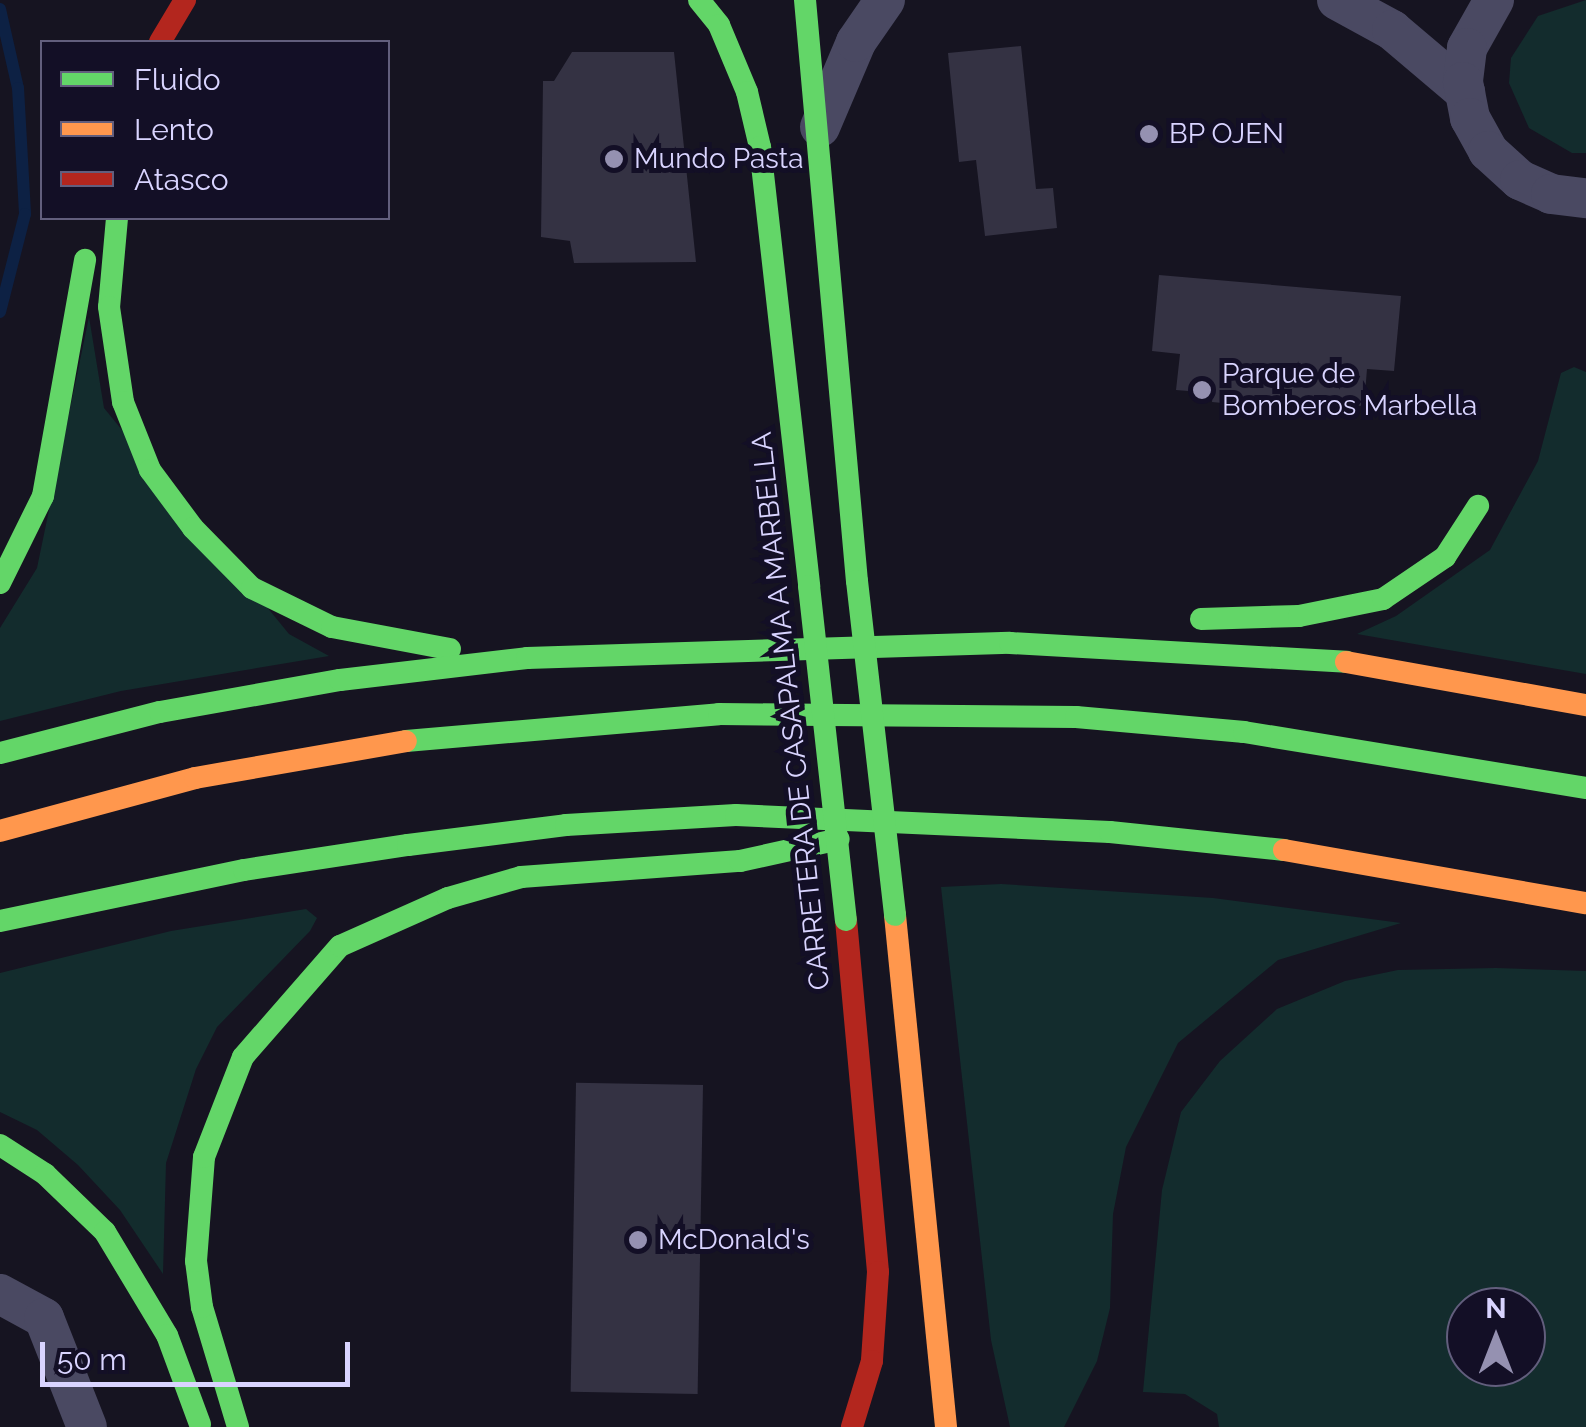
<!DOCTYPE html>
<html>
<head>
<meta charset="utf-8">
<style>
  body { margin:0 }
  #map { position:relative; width:1586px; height:1427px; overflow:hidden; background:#161421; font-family:Raleway,sans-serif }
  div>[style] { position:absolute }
  .green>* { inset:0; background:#132c2d }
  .stream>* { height:12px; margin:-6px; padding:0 6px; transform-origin:6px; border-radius:6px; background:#0d2144 }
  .building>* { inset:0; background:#343243; transform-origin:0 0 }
  .street>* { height:40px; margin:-20px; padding:0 20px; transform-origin:20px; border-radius:20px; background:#4a4962 }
  .fast>* { height:22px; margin:-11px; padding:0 11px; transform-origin:11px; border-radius:11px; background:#63d668 }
  .slow>* { height:22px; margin:-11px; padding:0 11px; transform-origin:11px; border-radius:11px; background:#ff974d }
  .jam>* { height:22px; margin:-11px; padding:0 11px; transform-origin:11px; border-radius:11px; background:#b3261e }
  .fast-bridge>* { height:22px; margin:-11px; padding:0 11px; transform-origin:11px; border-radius:11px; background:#63d668 }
  .dots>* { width:28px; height:28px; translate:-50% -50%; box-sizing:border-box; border:5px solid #130f26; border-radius:50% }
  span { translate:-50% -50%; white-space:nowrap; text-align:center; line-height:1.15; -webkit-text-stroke:10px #130f26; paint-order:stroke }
  .poi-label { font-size:28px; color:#d9d4ff }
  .left { translate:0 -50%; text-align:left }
  .street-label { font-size:28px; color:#d9d4ff }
  .legend { position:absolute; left:40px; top:40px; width:350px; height:180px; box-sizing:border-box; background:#130f26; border:2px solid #625e7d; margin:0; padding:12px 18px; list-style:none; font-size:30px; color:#d9d4ff }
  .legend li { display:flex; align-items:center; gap:20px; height:50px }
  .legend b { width:50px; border:2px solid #625e7d }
  .north { position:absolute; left:1446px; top:1287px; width:100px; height:100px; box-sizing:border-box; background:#130f26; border:2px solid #625e7d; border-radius:50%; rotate:0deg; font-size:28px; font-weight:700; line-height:40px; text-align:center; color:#d9d4ff }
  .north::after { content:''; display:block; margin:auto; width:35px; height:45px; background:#9591b1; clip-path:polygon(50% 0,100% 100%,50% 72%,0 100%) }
  .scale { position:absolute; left:40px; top:1342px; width:310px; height:45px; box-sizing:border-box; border:5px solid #d9d4ff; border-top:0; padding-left:12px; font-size:30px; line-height:35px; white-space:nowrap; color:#d9d4ff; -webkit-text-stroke:8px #130f26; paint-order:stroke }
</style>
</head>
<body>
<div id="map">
  <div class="green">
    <i style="clip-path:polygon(1586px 0,1586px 153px,1572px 153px,1529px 128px,1509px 83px,1511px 58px,1538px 16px)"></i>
    <i style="clip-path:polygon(89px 317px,104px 408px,289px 634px,329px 656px,121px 691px,0 721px,0 628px,37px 568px)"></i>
    <i style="clip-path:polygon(1574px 367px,1586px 372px,1586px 674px,1357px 634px,1396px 616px,1490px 550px,1538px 461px,1561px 373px)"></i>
    <i style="clip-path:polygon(1001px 884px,1213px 898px,1401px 923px,1278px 960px,1178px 1043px,1126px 1147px,1113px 1214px,1110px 1308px,1097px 1361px,1064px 1427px,1010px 1427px,991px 1340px,941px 887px)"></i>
    <i style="clip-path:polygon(306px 909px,317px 918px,310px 931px,217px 1027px,196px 1069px,166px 1163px,163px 1274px,120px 1210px,78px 1165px,37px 1130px,0 1112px,0 973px,171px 931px)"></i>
    <i style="clip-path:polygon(evenodd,1496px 968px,1586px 971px,1586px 1427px,1219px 1427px,1217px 1414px,1185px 1394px,1143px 1392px,1162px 1190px,1181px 1112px,1220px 1061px,1277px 1009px,1345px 981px,1398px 970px,1496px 968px,1466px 1307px,1526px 1307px,1526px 1367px,1466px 1367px,1466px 1307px)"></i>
  </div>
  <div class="stream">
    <i style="left:0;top:9px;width:81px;rotate:77.2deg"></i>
    <i style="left:18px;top:88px;width:126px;rotate:86.8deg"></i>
    <i style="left:25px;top:214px;width:101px;rotate:104.3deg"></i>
  </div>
  <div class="building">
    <i style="clip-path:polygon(1021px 46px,1036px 189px,1053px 188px,1057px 228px,985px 236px,976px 160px,959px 162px,948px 53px)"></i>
    <i style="clip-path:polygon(572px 52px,674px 52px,696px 262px,574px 263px,570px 241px,541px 237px,543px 81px,554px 81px)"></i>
    <i style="clip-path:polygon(1159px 275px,1401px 296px,1394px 371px,1367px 369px,1364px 406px,1326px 403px,1326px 413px,1212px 402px,1213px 393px,1176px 390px,1180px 354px,1152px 351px)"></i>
    <i style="left:703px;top:1085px;width:309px;height:127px;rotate:91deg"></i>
  </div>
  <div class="street">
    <i style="left:1337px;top:0;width:63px;rotate:28.6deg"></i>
    <i style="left:1392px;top:30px;width:96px;rotate:40.3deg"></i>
    <i style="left:1494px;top:0;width:55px;rotate:119.4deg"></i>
    <i style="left:1467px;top:48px;width:34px;rotate:97deg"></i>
    <i style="left:1463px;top:82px;width:37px;rotate:79deg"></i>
    <i style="left:1470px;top:118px;width:38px;rotate:61deg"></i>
    <i style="left:1488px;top:151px;width:43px;rotate:42.2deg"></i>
    <i style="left:1520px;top:180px;width:34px;rotate:24deg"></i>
    <i style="left:1551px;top:194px;width:35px;rotate:7deg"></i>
    <i style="left:820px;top:127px;width:92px;rotate:-67deg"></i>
    <i style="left:856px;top:42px;width:51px;rotate:-55.4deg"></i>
    <i style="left:0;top:1294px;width:50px;rotate:28.6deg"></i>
    <i style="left:44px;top:1318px;width:117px;rotate:68.5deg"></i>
  </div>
  <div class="fast">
    <i style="left:699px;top:0;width:32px;rotate:51deg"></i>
    <i style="left:719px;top:25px;width:73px;rotate:67.3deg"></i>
    <i style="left:747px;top:92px;width:57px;rotate:76.7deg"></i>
    <i style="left:760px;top:147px;width:442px;rotate:83.6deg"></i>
    <i style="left:805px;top:0;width:583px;rotate:84.89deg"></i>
    <i style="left:117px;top:218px;width:89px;rotate:95.1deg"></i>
    <i style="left:109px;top:307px;width:96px;rotate:81.6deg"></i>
    <i style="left:123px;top:402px;width:73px;rotate:68.3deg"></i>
    <i style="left:150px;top:470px;width:72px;rotate:53.4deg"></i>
    <i style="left:193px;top:528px;width:84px;rotate:45.5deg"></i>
    <i style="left:252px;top:588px;width:89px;rotate:26deg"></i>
    <i style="left:332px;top:627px;width:120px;rotate:10.6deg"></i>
    <i style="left:0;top:583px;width:97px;rotate:-63.7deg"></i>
    <i style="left:43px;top:496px;width:240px;rotate:-79.9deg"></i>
    <i style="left:1201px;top:619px;width:98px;rotate:-1.8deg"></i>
    <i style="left:1299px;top:616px;width:86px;rotate:-11.4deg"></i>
    <i style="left:1383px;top:599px;width:75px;rotate:-34.1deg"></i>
    <i style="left:1445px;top:557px;width:61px;rotate:-57.1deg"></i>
    <i style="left:406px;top:741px;width:314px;rotate:-4.9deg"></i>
    <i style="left:719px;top:714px;width:357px;rotate:0.5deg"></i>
    <i style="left:1076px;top:717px;width:169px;rotate:5.1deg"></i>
    <i style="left:1244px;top:732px;width:347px;rotate:9.3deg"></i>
    <i style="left:0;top:753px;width:165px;rotate:-14.4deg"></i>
    <i style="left:160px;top:712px;width:183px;rotate:-10.1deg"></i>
    <i style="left:340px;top:680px;width:188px;rotate:-6.7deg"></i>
    <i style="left:527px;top:658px;width:483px;rotate:-1.8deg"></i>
    <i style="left:1010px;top:643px;width:337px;rotate:3.2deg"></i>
    <i style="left:0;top:921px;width:249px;rotate:-11.8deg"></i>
    <i style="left:244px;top:870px;width:166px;rotate:-8.7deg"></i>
    <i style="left:408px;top:845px;width:159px;rotate:-7.2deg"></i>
    <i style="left:566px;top:825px;width:170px;rotate:-3.4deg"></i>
    <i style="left:736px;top:815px;width:374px;rotate:2.6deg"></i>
    <i style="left:1110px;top:832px;width:175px;rotate:5.9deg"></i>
    <i style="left:0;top:1145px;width:54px;rotate:32.8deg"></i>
    <i style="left:45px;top:1174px;width:83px;rotate:44deg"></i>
    <i style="left:105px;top:1232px;width:120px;rotate:59deg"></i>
    <i style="left:167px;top:1335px;width:95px;rotate:69.7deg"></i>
    <i style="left:238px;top:1427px;width:125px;rotate:-106.7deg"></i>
    <i style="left:202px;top:1307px;width:46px;rotate:-97.4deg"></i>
    <i style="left:196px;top:1261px;width:104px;rotate:-85.6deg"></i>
    <i style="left:204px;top:1157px;width:107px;rotate:-68.7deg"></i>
    <i style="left:243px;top:1057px;width:147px;rotate:-48.9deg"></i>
    <i style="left:340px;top:946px;width:118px;rotate:-24deg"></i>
    <i style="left:448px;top:898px;width:76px;rotate:-16deg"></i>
    <i style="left:521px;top:877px;width:220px;rotate:-4.2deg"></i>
    <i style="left:740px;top:861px;width:101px;rotate:-12.5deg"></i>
  </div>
  <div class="slow">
    <i style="left:1346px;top:662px;width:244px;rotate:10.2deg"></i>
    <i style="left:0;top:831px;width:202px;rotate:-15.2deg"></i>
    <i style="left:195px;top:778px;width:214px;rotate:-9.9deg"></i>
    <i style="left:1284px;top:850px;width:307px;rotate:10deg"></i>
    <i style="left:895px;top:915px;width:515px;rotate:84.31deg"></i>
  </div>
  <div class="jam">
    <i style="left:160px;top:42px;width:49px;rotate:-59.2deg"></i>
    <i style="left:846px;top:920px;width:353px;rotate:84.8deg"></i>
    <i style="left:878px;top:1272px;width:89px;rotate:93.9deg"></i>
    <i style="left:872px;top:1361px;width:69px;rotate:106.9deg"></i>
  </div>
  <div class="fast-bridge">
    <i style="left:857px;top:581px;width:336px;rotate:83.5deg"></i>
    <i style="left:809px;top:586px;width:336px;rotate:83.7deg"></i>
  </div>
  <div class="dots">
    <i style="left:1149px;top:134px;background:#9591b1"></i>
    <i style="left:614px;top:159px;background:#9591b1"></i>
    <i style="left:1202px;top:390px;background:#9591b1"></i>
    <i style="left:638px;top:1240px;background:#9591b1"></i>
  </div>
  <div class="poi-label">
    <span class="left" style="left:1169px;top:134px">BP OJEN</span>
    <span class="left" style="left:634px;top:159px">Mundo Pasta</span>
    <span class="left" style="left:1222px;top:390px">Parque de<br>Bomberos Marbella</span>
    <span class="left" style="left:658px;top:1240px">McDonald's</span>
  </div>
  <div class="street-label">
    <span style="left:791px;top:711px;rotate:-96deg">CARRETERA DE CASAPALMA A MARBELLA</span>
  </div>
  <ul class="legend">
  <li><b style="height:12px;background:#63d668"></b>Fluido</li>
  <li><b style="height:12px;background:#ff974d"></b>Lento</li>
  <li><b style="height:12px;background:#b3261e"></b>Atasco</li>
  </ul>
  <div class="north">N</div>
  <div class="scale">50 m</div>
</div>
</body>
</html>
